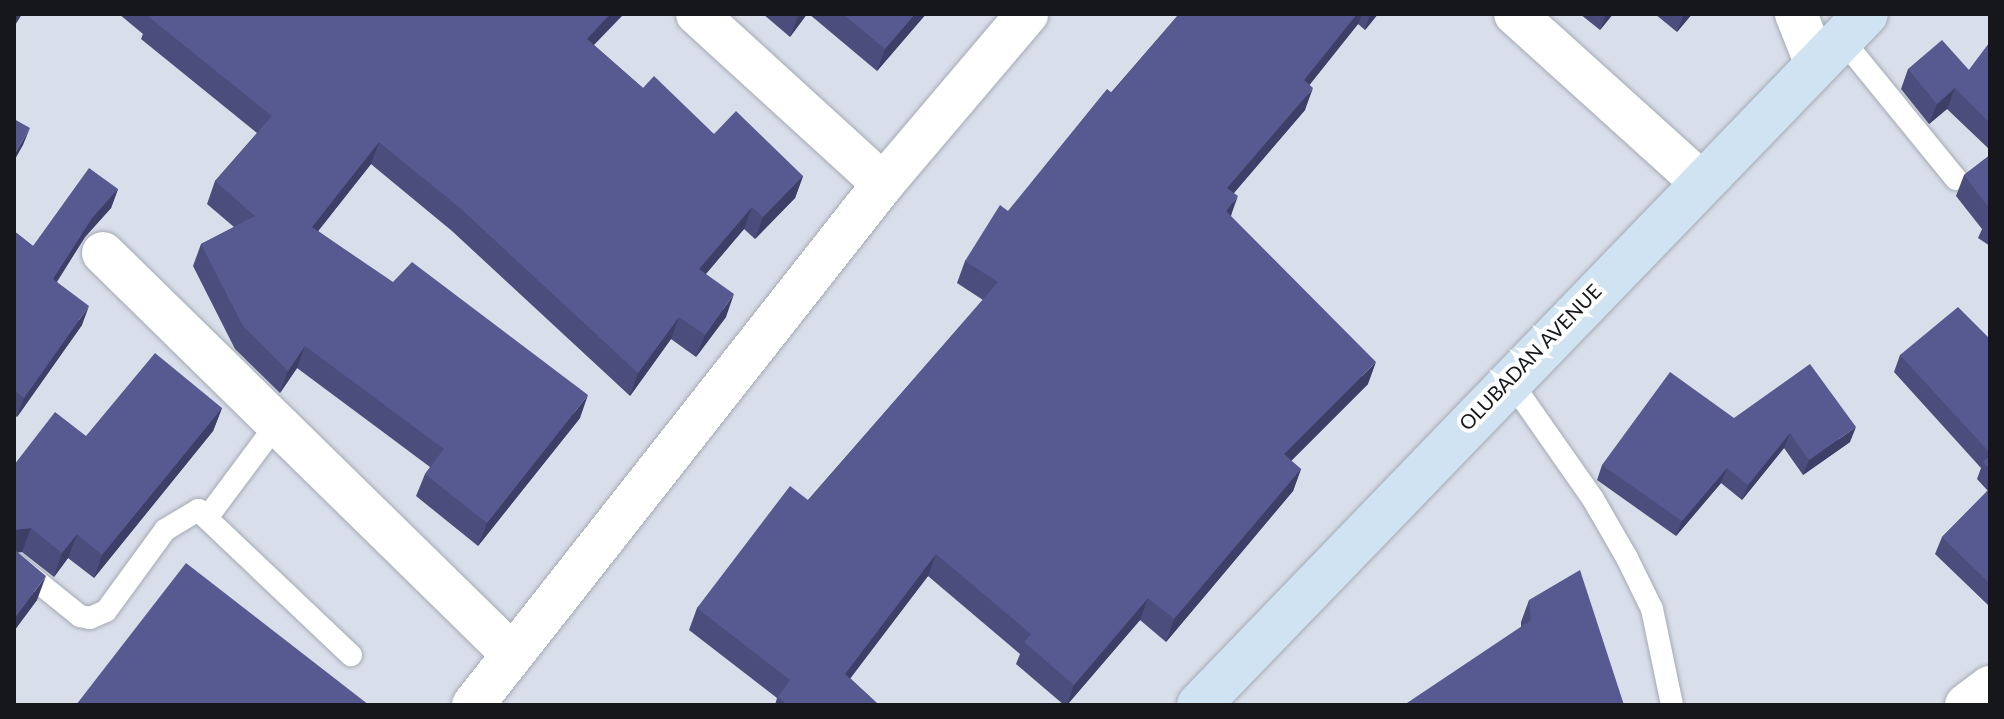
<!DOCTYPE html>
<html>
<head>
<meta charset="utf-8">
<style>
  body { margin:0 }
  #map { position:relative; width:2004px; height:719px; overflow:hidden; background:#d9dfea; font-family:Lato,sans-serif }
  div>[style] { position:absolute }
  .roads { filter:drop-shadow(0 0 2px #a4aab4) drop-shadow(0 0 2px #a4aab4) }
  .lane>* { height:22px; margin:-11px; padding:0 11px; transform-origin:11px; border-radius:11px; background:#fff }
  .street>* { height:42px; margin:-21px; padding:0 21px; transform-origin:21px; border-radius:21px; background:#fff }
  .secondary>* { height:44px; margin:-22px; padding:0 22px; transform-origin:22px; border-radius:22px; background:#d0e3f3 }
  .wall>* { inset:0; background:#4b4d7d }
  .shaded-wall>* { inset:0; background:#3d3f66 }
  .building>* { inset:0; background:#575a91 }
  span { translate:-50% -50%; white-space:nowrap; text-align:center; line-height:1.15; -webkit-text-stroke:8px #fff; paint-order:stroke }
  .street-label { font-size:20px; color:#15171b }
  .frame { position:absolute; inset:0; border:16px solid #15171b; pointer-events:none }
</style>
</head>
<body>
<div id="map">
  <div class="roads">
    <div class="lane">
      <i style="left:1841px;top:38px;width:182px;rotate:50.8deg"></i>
      <i style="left:1509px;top:379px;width:146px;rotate:55deg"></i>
      <i style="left:1593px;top:499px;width:68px;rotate:60deg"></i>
      <i style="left:1627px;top:558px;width:57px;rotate:63.9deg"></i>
      <i style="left:1652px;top:609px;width:98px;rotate:78.2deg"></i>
      <i style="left:209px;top:515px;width:117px;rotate:-53.3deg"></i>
      <i style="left:14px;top:563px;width:85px;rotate:38.8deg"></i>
      <i style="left:80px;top:616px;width:10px;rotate:11deg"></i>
      <i style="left:90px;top:618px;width:17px;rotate:-24deg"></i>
      <i style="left:106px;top:611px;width:100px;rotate:-53.9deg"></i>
      <i style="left:165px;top:530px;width:39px;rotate:-31deg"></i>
      <i style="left:198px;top:510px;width:211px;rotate:43.5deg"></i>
    </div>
    <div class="street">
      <i style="left:697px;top:14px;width:252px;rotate:42.4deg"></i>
      <i style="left:1515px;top:14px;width:249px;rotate:42.1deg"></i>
      <i style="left:1796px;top:14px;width:52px;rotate:68.4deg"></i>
      <i style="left:103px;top:253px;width:571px;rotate:44.43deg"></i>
      <i style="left:473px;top:705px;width:663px;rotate:-51.8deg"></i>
      <i style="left:883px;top:184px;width:223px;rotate:-49.7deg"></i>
      <i style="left:1966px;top:705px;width:30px;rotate:-37deg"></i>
    </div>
    <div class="secondary">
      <i style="left:1199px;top:705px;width:960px;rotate:-46.01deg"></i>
    </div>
  </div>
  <div class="wall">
    <i style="clip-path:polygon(119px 14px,624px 14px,594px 45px,643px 88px,714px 134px,803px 176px,795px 198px,755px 239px,744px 229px,706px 274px,726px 317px,696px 357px,671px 339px,630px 396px,452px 231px,371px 164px,318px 231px,580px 418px,478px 546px,416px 496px,425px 474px,430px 467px,297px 368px,280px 393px,235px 349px,193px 266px,201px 244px,234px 227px,207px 204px,215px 181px,257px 133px,141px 39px,143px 34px)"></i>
    <i style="clip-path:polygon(763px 14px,807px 14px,790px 37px)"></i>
    <i style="clip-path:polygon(809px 14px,926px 14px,877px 71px)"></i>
    <i style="clip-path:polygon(1179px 14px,1378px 14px,1365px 30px,1358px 24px,1309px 85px,1305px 110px,1234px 193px,1231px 217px,1368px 384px,1291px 461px,1301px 469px,1293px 491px,1166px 642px,1140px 620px,1067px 705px,1064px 705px,1016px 664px,1020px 654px,928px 576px,850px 678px,879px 705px,775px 705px,777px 698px,689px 630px,697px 608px,808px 500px,983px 300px,957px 283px,965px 261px)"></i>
    <i style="clip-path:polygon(1580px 14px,1613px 14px,1600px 30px)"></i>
    <i style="clip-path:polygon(1655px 14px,1692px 14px,1677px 32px)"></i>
    <i style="clip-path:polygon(1990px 42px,1990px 150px,1947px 109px,1929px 124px,1901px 89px,1908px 69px,1969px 70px)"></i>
    <i style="clip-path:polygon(1990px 155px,1990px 246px,1978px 238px,1982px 229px,1956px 196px,1964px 175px)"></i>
    <i style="clip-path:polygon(118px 189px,111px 208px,85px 237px,57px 282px,82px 325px,17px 417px,14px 415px,14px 231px,33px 246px)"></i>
    <i style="clip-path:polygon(1990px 339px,1990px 603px,1988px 605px,1935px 554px,1942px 537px,1988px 491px,1977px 479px,1981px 468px,1894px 372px,1900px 355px)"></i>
    <i style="clip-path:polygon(222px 408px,213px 431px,94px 578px,68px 558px,54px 577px,22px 552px,18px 552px,37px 600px,14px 631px,14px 465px,86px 436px)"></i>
    <i style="clip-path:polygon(1734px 418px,1850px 442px,1803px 475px,1784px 448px,1742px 500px,1721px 483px,1676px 536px,1597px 480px,1602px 465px)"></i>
    <i style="clip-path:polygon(1529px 600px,1624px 705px,1521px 627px,1521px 622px)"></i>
  </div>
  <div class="shaded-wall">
    <i style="clip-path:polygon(16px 14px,22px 14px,14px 27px,14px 16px)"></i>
    <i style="clip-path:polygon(610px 14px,623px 14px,578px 61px,587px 39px)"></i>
    <i style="clip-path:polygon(799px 14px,807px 14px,790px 37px)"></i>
    <i style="clip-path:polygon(915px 14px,926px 14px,877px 71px,885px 49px)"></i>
    <i style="clip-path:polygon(1357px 14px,1362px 14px,1358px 24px,1296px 102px,1304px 80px)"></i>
    <i style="clip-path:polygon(1370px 14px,1378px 14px,1365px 30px)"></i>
    <i style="clip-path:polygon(1606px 14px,1613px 14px,1600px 30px)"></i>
    <i style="clip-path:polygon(1685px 14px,1692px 14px,1677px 32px,1683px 17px)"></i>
    <i style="clip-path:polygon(1313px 88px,1305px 110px,1219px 210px,1227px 188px)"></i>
    <i style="clip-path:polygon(1955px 88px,1947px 109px,1929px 124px,1937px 104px)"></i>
    <i style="clip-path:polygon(30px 128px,23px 145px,14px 161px,14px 155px)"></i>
    <i style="clip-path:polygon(379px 142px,371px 164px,304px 249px,312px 227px)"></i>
    <i style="clip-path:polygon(803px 176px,795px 198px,755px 239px,763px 217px)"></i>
    <i style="clip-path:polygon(118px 189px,111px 208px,85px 237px,46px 298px,53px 279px,92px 218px)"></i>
    <i style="clip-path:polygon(1238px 196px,1230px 218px,1226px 211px)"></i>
    <i style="clip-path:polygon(752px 207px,744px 229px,691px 291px,699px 269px)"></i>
    <i style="clip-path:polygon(734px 294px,726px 317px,696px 357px,705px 335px)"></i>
    <i style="clip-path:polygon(89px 306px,82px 325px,17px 417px,24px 398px)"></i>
    <i style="clip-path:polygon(679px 317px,671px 339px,630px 396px,638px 373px)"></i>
    <i style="clip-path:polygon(305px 346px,297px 368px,280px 393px,288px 371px)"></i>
    <i style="clip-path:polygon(1376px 362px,1368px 384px,1276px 476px,1284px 454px)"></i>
    <i style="clip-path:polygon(588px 395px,580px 418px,478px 546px,487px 523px)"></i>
    <i style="clip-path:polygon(222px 408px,213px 431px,94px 578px,102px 555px)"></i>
    <i style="clip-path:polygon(1856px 427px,1850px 442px,1803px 475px,1809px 460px)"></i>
    <i style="clip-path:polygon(1790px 433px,1784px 448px,1742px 500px,1748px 485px)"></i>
    <i style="clip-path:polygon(1727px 468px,1721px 483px,1676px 536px,1682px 521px)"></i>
    <i style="clip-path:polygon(1301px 469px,1293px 491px,1166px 642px,1174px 619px)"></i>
    <i style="clip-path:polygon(31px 528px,22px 552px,14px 553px,14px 530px)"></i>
    <i style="clip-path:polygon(77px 534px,68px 558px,54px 577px,62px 553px)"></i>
    <i style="clip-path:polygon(936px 554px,928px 576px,837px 696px,845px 674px)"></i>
    <i style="clip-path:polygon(46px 576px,37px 600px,14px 631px,14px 619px)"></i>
    <i style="clip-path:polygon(1148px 598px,1140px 620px,1067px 705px,1074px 685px)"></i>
  </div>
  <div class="building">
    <i style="clip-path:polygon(151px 14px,610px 14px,587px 39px,643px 88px,654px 76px,714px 134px,736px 111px,803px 176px,763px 217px,752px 207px,699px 269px,734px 294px,705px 335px,679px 317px,638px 373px,460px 208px,379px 142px,312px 227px,393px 282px,412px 262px,588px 395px,487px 523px,425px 474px,444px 449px,305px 346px,288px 371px,243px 326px,201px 244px,255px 216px,215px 181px,272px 116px,149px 17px)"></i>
    <i style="clip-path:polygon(843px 14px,915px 14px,885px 49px)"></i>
    <i style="clip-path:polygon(1179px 14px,1357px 14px,1304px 80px,1313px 88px,1227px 188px,1238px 196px,1226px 211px,1376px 362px,1284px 454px,1301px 469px,1174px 619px,1148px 598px,1074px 685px,1024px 642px,1031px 634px,936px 554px,845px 674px,879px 705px,788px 705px,778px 697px,790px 680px,697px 608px,790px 486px,808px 500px,998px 282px,965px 261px,1000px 205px,1008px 211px,1107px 89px,1112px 93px)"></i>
    <i style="clip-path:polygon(1942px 40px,1969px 70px,1990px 42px,1990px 123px,1955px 88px,1937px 104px,1908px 69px)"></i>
    <i style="clip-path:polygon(14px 119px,30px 128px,14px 155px)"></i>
    <i style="clip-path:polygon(1990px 155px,1990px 209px,1964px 175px)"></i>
    <i style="clip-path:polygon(89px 168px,118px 189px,92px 218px,53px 279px,89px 306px,24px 398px,14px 390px,14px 231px,33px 246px)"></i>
    <i style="clip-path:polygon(1958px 307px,1990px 339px,1990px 453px,1900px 355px)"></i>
    <i style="clip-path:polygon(155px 353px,222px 408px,102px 555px,77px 534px,62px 553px,31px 528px,14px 530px,14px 465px,55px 412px,86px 436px)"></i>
    <i style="clip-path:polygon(1810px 364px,1856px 427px,1809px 460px,1790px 433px,1748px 485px,1727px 468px,1682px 521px,1602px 465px,1670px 372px,1734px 418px)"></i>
    <i style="clip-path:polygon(1990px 455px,1990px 469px,1983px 462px)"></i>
    <i style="clip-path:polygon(1990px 488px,1990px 584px,1942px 537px)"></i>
    <i style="clip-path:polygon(14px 549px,46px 576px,14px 619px)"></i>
    <i style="clip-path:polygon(186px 563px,369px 705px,76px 705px)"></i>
    <i style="clip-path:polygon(1580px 570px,1624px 705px,1404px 705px,1531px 620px,1529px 600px)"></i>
  </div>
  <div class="street-label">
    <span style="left:1530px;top:357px;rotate:-46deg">OLUBADAN AVENUE</span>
  </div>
  <div class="frame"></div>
</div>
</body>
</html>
